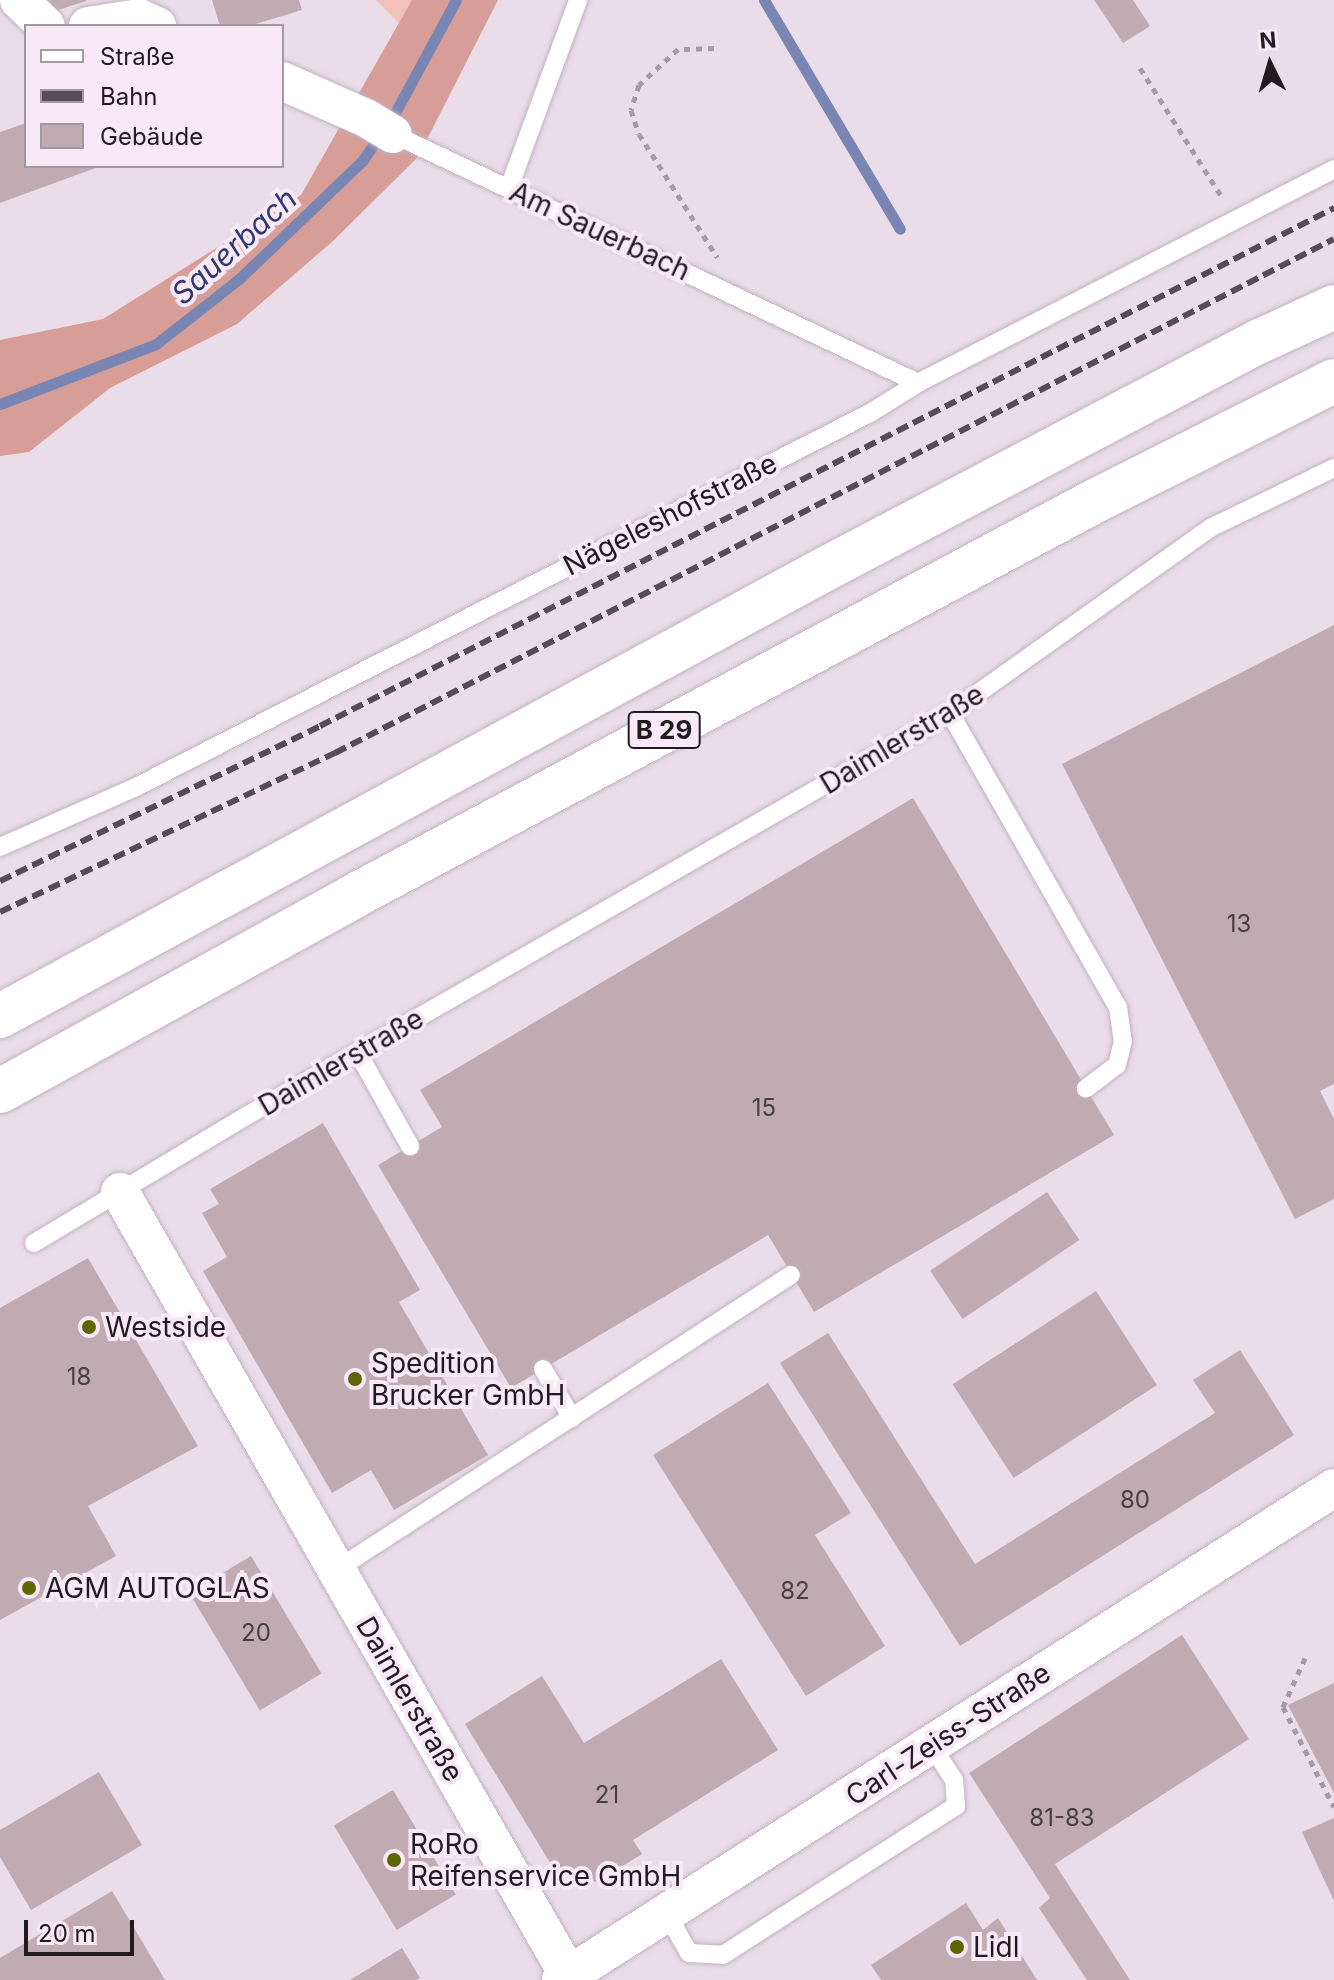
<!DOCTYPE html>
<html>
<head>
<meta charset="utf-8">
<style>
  body { margin:0 }
  #map { position:relative; width:1334px; height:1980px; overflow:hidden; background:#ebdcea; font-family:Inter,sans-serif }
  div>[style] { position:absolute }
  .green>* { inset:0; background:#f3c0ba }
  .forest>* { inset:0; background:#d79e97 }
  .stream>* { height:11px; margin:-5.5px; padding:0 5.5px; transform-origin:5.5px; border-radius:5.5px; background:#7986b3 }
  .building>* { inset:0; background:#bfabb1; transform-origin:0 0 }
  .path>* { height:5px; margin-top:-2.5px; transform-origin:0; background:repeating-linear-gradient(90deg,#a69aa5 0 6px,transparent 0 12px) }
  .roads { filter:drop-shadow(0 0 2px #c1b2c0) drop-shadow(0 0 2px #c1b2c0) }
  .lane>* { height:18px; margin:-9px; padding:0 9px; transform-origin:9px; border-radius:9px; background:#fff }
  .street>* { height:38px; margin:-19px; padding:0 19px; transform-origin:19px; border-radius:19px; background:#fff }
  .highway>* { height:44px; margin:-22px; padding:0 22px; transform-origin:22px; border-radius:22px; background:#fff }
  .rail>* { height:6px; margin-top:-3px; transform-origin:0; background:repeating-linear-gradient(90deg,#554d54 0 12px,transparent 0 18px) }
  .dots>* { width:22px; height:22px; translate:-50% -50%; box-sizing:border-box; border:4px solid #f9e9f7; border-radius:50% }
  span { translate:-50% -50%; white-space:nowrap; text-align:center; line-height:1.15; -webkit-text-stroke:8px #f9e9f7; paint-order:stroke }
  .number-label { font-size:24px; color:#483f44 }
  .number-label span { -webkit-text-stroke-width:0 }
  .shield-label span { padding:2px 6px; background:#f9e9f7; border:2px solid; border-radius:6px; -webkit-text-stroke-width:0 }
  .shield-label { font-size:26px; color:#211b20; font-weight:700 }
  .street-label { font-size:28px; color:#211b20 }
  .poi-label { font-size:28px; color:#211b20 }
  .left { translate:0 -50%; text-align:left }
  .water-label { font-size:30px; color:#2c3972; font-style:italic }
  .legend { position:absolute; left:24px; top:24px; width:260px; height:144px; box-sizing:border-box; background:#f9e9f7; border:2px solid #a397a1; margin:0; padding:10px 14px; list-style:none; font-size:24px; color:#211b20 }
  .legend li { display:flex; align-items:center; gap:16px; height:40px }
  .legend b { width:40px; border:2px solid #a397a1 }
  .north { position:absolute; left:1230px; top:24px; width:80px; height:80px; -webkit-text-stroke:6px #f9e9f7; paint-order:stroke; rotate:355deg; font-size:22px; font-weight:700; line-height:32px; text-align:center; color:#211b20 }
  .north::after { content:''; display:block; margin:auto; width:28px; height:36px; background:#211b20; clip-path:polygon(50% 0,100% 100%,50% 72%,0 100%) }
  .scale { position:absolute; left:24px; top:1920px; width:110px; height:36px; box-sizing:border-box; border:4px solid #211b20; border-top:0; padding-left:10px; font-size:24px; line-height:28px; white-space:nowrap; color:#211b20; -webkit-text-stroke:6px #f9e9f7; paint-order:stroke }
</style>
</head>
<body>
<div id="map">
  <div class="green">
    <i style="clip-path:polygon(376px 0,412px 0,400px 24px)"></i>
  </div>
  <div class="forest">
    <i style="clip-path:polygon(412px 0,498px 0,418px 157px,333px 241px,237px 324px,110px 388px,29px 452px,0 456px,0 340px,103px 319px,301px 195px)"></i>
  </div>
  <div class="stream">
    <i style="left:764px;top:0;width:266px;rotate:59.3deg"></i>
    <i style="left:0;top:404px;width:167px;rotate:-21deg"></i>
    <i style="left:156px;top:344px;width:105px;rotate:-38.1deg"></i>
    <i style="left:239px;top:279px;width:172px;rotate:-43.8deg"></i>
    <i style="left:363px;top:160px;width:59px;rotate:-56deg"></i>
    <i style="left:396px;top:111px;width:126px;rotate:-61.6deg"></i>
  </div>
  <div class="building">
    <i style="clip-path:polygon(45px 0,86px 0,86px 1px,49px 13px)"></i>
    <i style="clip-path:polygon(212px 0,299px 0,302px 10px,249px 26px,220px 26px)"></i>
    <i style="clip-path:polygon(1094px 0,1133px 0,1150px 26px,1123px 43px)"></i>
    <i style="clip-path:polygon(26px 123px,26px 166px,101px 166px,0 203px,0 132px)"></i>
    <i style="clip-path:polygon(1334px 625px,1334px 1084px,1320px 1091px,1334px 1119px,1334px 1199px,1295px 1219px,1062px 764px)"></i>
    <i style="clip-path:polygon(913px 798px,1114px 1135px,814px 1312px,768px 1235px,511px 1388px,378px 1165px,442px 1127px,420px 1090px)"></i>
    <i style="clip-path:polygon(323px 1123px,420px 1290px,399px 1302px,488px 1455px,394px 1510px,371px 1470px,332px 1493px,203px 1271px,227px 1257px,202px 1213px,219px 1204px,210px 1189px)"></i>
    <i style="left:1047px;top:1192px;width:58px;height:141px;rotate:56deg"></i>
    <i style="clip-path:polygon(88px 1258px,198px 1446px,88px 1506px,116px 1556px,0 1620px,0 1308px)"></i>
    <i style="left:1096px;top:1291px;width:112px;height:171px;rotate:57deg"></i>
    <i style="clip-path:polygon(828px 1333px,975px 1564px,1215px 1413px,1193px 1380px,1240px 1350px,1294px 1435px,960px 1646px,780px 1363px)"></i>
    <i style="clip-path:polygon(768px 1383px,851px 1513px,815px 1535px,885px 1646px,806px 1696px,653px 1455px)"></i>
    <i style="left:251px;top:1556px;width:137px;height:72px;rotate:59deg"></i>
    <i style="clip-path:polygon(1182px 1635px,1249px 1739px,1055px 1864px,1130px 1980px,1087px 1980px,1039px 1908px,1050px 1898px,969px 1773px)"></i>
    <i style="clip-path:polygon(721px 1659px,778px 1750px,633px 1840px,642px 1854px,597px 1882px,557px 1874px,465px 1724px,542px 1676px,584px 1743px)"></i>
    <i style="clip-path:polygon(1334px 1683px,1334px 1793px,1288px 1705px)"></i>
    <i style="clip-path:polygon(99px 1772px,142px 1845px,31px 1910px,0 1857px,0 1830px)"></i>
    <i style="left:393px;top:1790px;width:122px;height:69px;rotate:59deg"></i>
    <i style="clip-path:polygon(1334px 1818px,1334px 1901px,1302px 1832px)"></i>
    <i style="clip-path:polygon(112px 1891px,165px 1980px,0 1980px,0 1958px)"></i>
    <i style="clip-path:polygon(966px 1903px,983px 1930px,998px 1918px,1037px 1980px,881px 1980px,871px 1965px)"></i>
    <i style="clip-path:polygon(402px 1948px,420px 1978px,416px 1980px,350px 1980px)"></i>
  </div>
  <div class="path">
    <i style="left:714px;top:48px;width:36px;rotate:178deg"></i>
    <i style="left:678px;top:49px;width:53px;rotate:137.3deg"></i>
    <i style="left:639px;top:85px;width:26px;rotate:108deg"></i>
    <i style="left:631px;top:110px;width:25px;rotate:72deg"></i>
    <i style="left:639px;top:134px;width:146px;rotate:57.6deg"></i>
    <i style="left:1140px;top:68px;width:153px;rotate:57.6deg"></i>
    <i style="left:1305px;top:1658px;width:54px;rotate:114.2deg"></i>
    <i style="left:1283px;top:1707px;width:112px;rotate:63deg"></i>
  </div>
  <div class="roads">
    <div class="lane">
      <i style="left:393px;top:134px;width:581px;rotate:25.37deg"></i>
      <i style="left:509px;top:188px;width:200px;rotate:-69.8deg"></i>
      <i style="left:950px;top:713px;width:339px;rotate:60.3deg"></i>
      <i style="left:1118px;top:1007px;width:34px;rotate:82deg"></i>
      <i style="left:1123px;top:1041px;width:25px;rotate:104deg"></i>
      <i style="left:1117px;top:1065px;width:39px;rotate:143deg"></i>
      <i style="left:0;top:847px;width:149px;rotate:-23.8deg"></i>
      <i style="left:136px;top:787px;width:824px;rotate:-27deg"></i>
      <i style="left:870px;top:413px;width:57px;rotate:-32deg"></i>
      <i style="left:918px;top:383px;width:468px;rotate:-27.2deg"></i>
      <i style="left:358px;top:1053px;width:107px;rotate:60.8deg"></i>
      <i style="left:34px;top:1243px;width:249px;rotate:-30.9deg"></i>
      <i style="left:248px;top:1115px;width:809px;rotate:-29.8deg"></i>
      <i style="left:950px;top:713px;width:319px;rotate:-35.4deg"></i>
      <i style="left:1210px;top:528px;width:138px;rotate:-25.8deg"></i>
      <i style="left:543px;top:1369px;width:57px;rotate:59.4deg"></i>
      <i style="left:336px;top:1570px;width:542px;rotate:-32.96deg"></i>
      <i style="left:667px;top:1914px;width:45px;rotate:60.6deg"></i>
      <i style="left:689px;top:1953px;width:34px;rotate:3deg"></i>
      <i style="left:723px;top:1955px;width:74px;rotate:-32.8deg"></i>
      <i style="left:785px;top:1915px;width:203px;rotate:-32.5deg"></i>
      <i style="left:956px;top:1806px;width:26px;rotate:-94deg"></i>
      <i style="left:954px;top:1780px;width:42px;rotate:-123.3deg"></i>
    </div>
    <div class="street">
      <i style="left:19px;top:0;width:37px;rotate:44deg"></i>
      <i style="left:88px;top:26px;width:52px;rotate:-8.9deg"></i>
      <i style="left:139px;top:18px;width:20px;rotate:24deg"></i>
      <i style="left:282px;top:81px;width:92px;rotate:23.8deg"></i>
      <i style="left:366px;top:118px;width:31px;rotate:31deg"></i>
      <i style="left:120px;top:1192px;width:903px;rotate:60.2deg"></i>
      <i style="left:561px;top:1980px;width:916px;rotate:-32.48deg"></i>
    </div>
    <div class="highway">
      <i style="left:0;top:1016px;width:943px;rotate:-28.44deg"></i>
      <i style="left:829px;top:567px;width:487px;rotate:-27.7deg"></i>
      <i style="left:1260px;top:341px;width:81px;rotate:-24.7deg"></i>
      <i style="left:0;top:1091px;width:404px;rotate:-28.8deg"></i>
      <i style="left:354px;top:896px;width:840px;rotate:-28.06deg"></i>
      <i style="left:1095px;top:501px;width:267px;rotate:-26.7deg"></i>
    </div>
  </div>
  <div class="rail">
    <i style="left:0;top:881px;width:356px;rotate:-25.8deg"></i>
    <i style="left:320px;top:726px;width:1139px;rotate:-27.06deg"></i>
    <i style="left:0;top:912px;width:371px;rotate:-25.4deg"></i>
    <i style="left:335px;top:753px;width:1123px;rotate:-27.23deg"></i>
  </div>
  <div class="dots">
    <i style="left:89px;top:1327px;background:#5f6501"></i>
    <i style="left:355px;top:1379px;background:#5f6501"></i>
    <i style="left:29px;top:1588px;background:#5f6501"></i>
    <i style="left:394px;top:1860px;background:#5f6501"></i>
    <i style="left:957px;top:1947px;background:#5f6501"></i>
  </div>
  <div class="number-label">
    <span style="left:1239px;top:924px">13</span>
    <span style="left:764px;top:1108px">15</span>
    <span style="left:79px;top:1377px">18</span>
    <span style="left:1135px;top:1500px">80</span>
    <span style="left:795px;top:1591px">82</span>
    <span style="left:256px;top:1633px">20</span>
    <span style="left:607px;top:1795px">21</span>
    <span style="left:1062px;top:1818px">81-83</span>
  </div>
  <div class="shield-label">
    <span style="left:664px;top:730px">B 29</span>
  </div>
  <div class="street-label">
    <span style="left:600px;top:231px;rotate:25deg">Am Sauerbach</span>
    <span style="left:670px;top:514px;rotate:-27deg">Nägeleshofstraße</span>
    <span style="left:902px;top:739px;rotate:-31deg">Daimlerstraße</span>
    <span style="left:341px;top:1062px;rotate:-30deg">Daimlerstraße</span>
    <span style="left:410px;top:1699px;rotate:60deg">Daimlerstraße</span>
    <span style="left:948px;top:1734px;rotate:-33deg">Carl-Zeiss-Straße</span>
  </div>
  <div class="poi-label">
    <span class="left" style="left:105px;top:1327px">Westside</span>
    <span class="left" style="left:371px;top:1379px">Spedition<br>Brucker GmbH</span>
    <span class="left" style="left:45px;top:1588px">AGM AUTOGLAS</span>
    <span class="left" style="left:410px;top:1860px">RoRo<br>Reifenservice GmbH</span>
    <span class="left" style="left:973px;top:1947px">Lidl</span>
  </div>
  <div class="water-label">
    <span style="left:234px;top:246px;rotate:-42deg">Sauerbach</span>
  </div>
  <ul class="legend">
  <li><b style="height:10px;background:#fff"></b>Straße</li>
  <li><b style="height:10px;background:#554d54"></b>Bahn</li>
  <li><b style="height:22px;background:#bfabb1"></b>Gebäude</li>
  </ul>
  <div class="north">N</div>
  <div class="scale">20 m</div>
</div>
</body>
</html>
